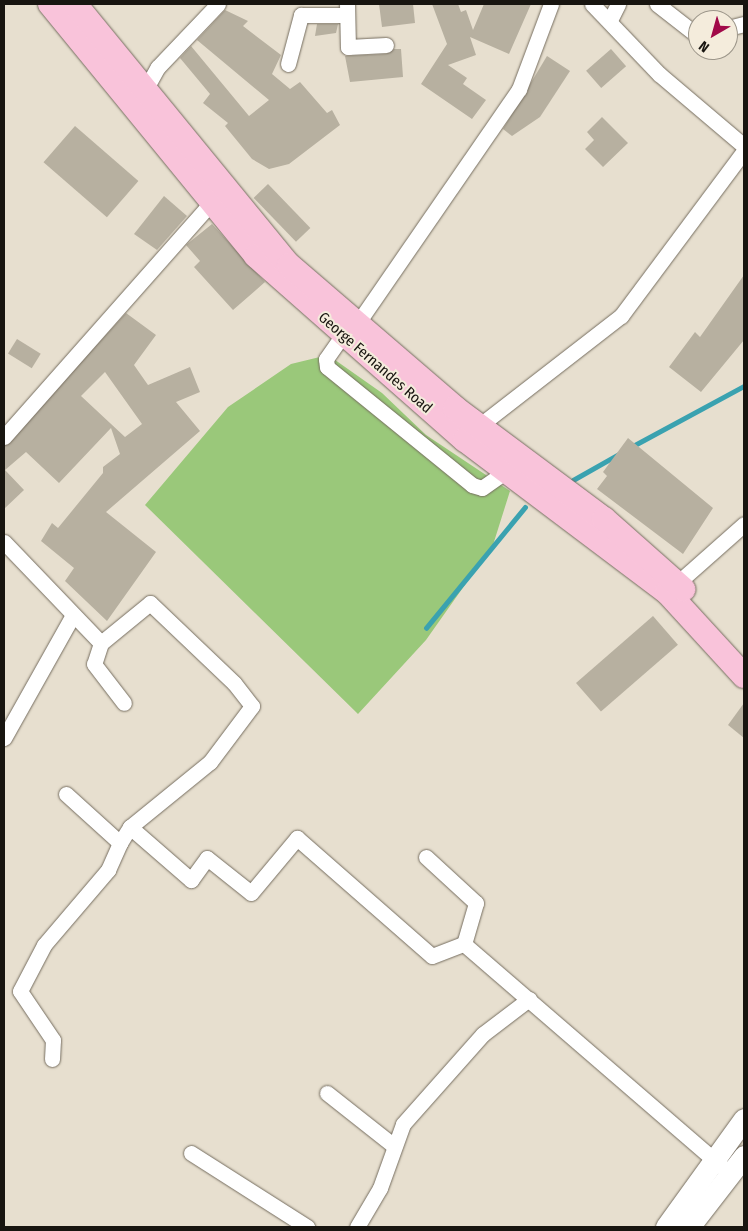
<!DOCTYPE html>
<html>
<head>
<meta charset="utf-8">
<style>
  body { margin:0 }
  #map { position:relative; width:748px; height:1231px; overflow:hidden; background:#e7dfcf; font-family:"Fira Sans Condensed",sans-serif }
  div>[style] { position:absolute }
  .green>* { inset:0; background:#9ac87a }
  .stream>* { height:4.5px; margin:-2.25px; padding:0 2.25px; transform-origin:2.25px; border-radius:2.25px; background:#3aa2b0 }
  .building>* { inset:0; background:#b7b0a0; transform-origin:0 0 }
  .roads { filter:drop-shadow(0 0 1px #756d5f) drop-shadow(0 0 1px #756d5f) }
  .street>* { height:15px; margin:-7.5px; padding:0 7.5px; transform-origin:7.5px; border-radius:7.5px; background:#fff }
  .secondary>* { height:21px; margin:-10.5px; padding:0 10.5px; transform-origin:10.5px; border-radius:10.5px; background:#fff }
  .primary>* { height:24px; margin:-12px; padding:0 12px; transform-origin:12px; border-radius:12px; background:#f9c3da }
  span { translate:-50% -50%; white-space:nowrap; text-align:center; line-height:1.15; -webkit-text-stroke:4px #f4ecdc; paint-order:stroke }
  .street-label { font-size:15px; color:#181510 }
  .frame { position:absolute; inset:0; border:5px solid #181510; pointer-events:none }
  .north { position:absolute; left:688px; top:10px; width:50px; height:50px; box-sizing:border-box; background:#f4ecdc; border:1px solid #9c968a; border-radius:50%; rotate:218deg; font-size:14px; font-weight:700; line-height:20px; text-align:center; color:#181510 }
  .north::after { content:''; display:block; margin:auto; width:18px; height:22px; background:#a10949; clip-path:polygon(50% 0,100% 100%,50% 72%,0 100%) }
</style>
</head>
<body>
<div id="map">
  <div class="green">
    <i style="clip-path:polygon(328px 355px,382px 393px,426px 435px,510px 491px,493px 545px,426px 640px,358px 714px,145px 505px,228px 407px,291px 364px)"></i>
  </div>
  <div class="stream">
    <i style="left:631px;top:447px;width:128px;rotate:-28.4deg"></i>
    <i style="left:573px;top:480px;width:53px;rotate:-29.5deg"></i>
    <i style="left:426px;top:628px;width:156px;rotate:-50.7deg"></i>
  </div>
  <div class="building">
    <i style="clip-path:polygon(379px 4px,413px 4px,415px 23px,382px 27px)"></i>
    <i style="clip-path:polygon(432px 4px,458px 4px,461px 12px,466px 10px,473px 30px,484px 4px,531px 4px,509px 54px,470px 37px,476px 55px,448px 65px,467px 78px,463px 84px,486px 100px,472px 119px,421px 84px,447px 44px)"></i>
    <i style="clip-path:polygon(225px 10px,248px 21px,243px 26px,281px 55px,272px 74px,290px 89px,300px 82px,327px 113px,332px 110px,340px 125px,289px 164px,269px 169px,252px 159px,225px 126px,228px 123px,203px 103px,210px 94px,180px 58px,191px 46px,249px 116px,269px 100px,197px 40px)"></i>
    <i style="clip-path:polygon(317px 24px,338px 24px,336px 33px,315px 36px)"></i>
    <i style="clip-path:polygon(394px 49px,401px 49px,403px 77px,350px 82px,345px 56px,386px 54px)"></i>
    <i style="left:611px;top:49px;width:23px;height:33px;rotate:49deg"></i>
    <i style="clip-path:polygon(547px 56px,570px 71px,540px 117px,512px 136px,503px 129px)"></i>
    <i style="clip-path:polygon(602px 117px,628px 143px,603px 167px,585px 149px,594px 140px,587px 132px)"></i>
    <i style="left:75px;top:126px;width:84px;height:48px;rotate:41deg"></i>
    <i style="left:268px;top:184px;width:61px;height:20px;rotate:46deg"></i>
    <i style="clip-path:polygon(164px 196px,187px 216px,157px 250px,134px 234px)"></i>
    <i style="clip-path:polygon(212px 224px,265px 282px,233px 310px,194px 267px,200px 261px,186px 245px)"></i>
    <i style="clip-path:polygon(744px 275px,744px 340px,701px 392px,669px 367px,695px 332px,700px 337px)"></i>
    <i style="clip-path:polygon(evenodd,126px 313px,156px 335px,134px 365px,148px 385px,190px 367px,200px 392px,176px 402px,200px 431px,106px 512px,156px 552px,107px 621px,65px 581px,74px 568px,41px 541px,52px 523px,58px 528px,103px 473px,103px 467px,120px 454px,111px 428px,59px 483px,26px 452px,5px 470px,24px 490px,4px 509px,4px 446px,126px 313px,105px 372px,142px 424px,125px 437px,81px 396px,105px 372px)"></i>
    <i style="left:17px;top:339px;width:28px;height:17px;rotate:32deg"></i>
    <i style="clip-path:polygon(628px 438px,713px 508px,683px 554px,597px 489px,607px 476px,603px 472px)"></i>
    <i style="left:653px;top:616px;width:38px;height:102px;rotate:49deg"></i>
    <i style="clip-path:polygon(744px 703px,744px 738px,728px 725px)"></i>
  </div>
  <div class="roads">
    <div class="street">
      <i style="left:347px;top:4px;width:43px;rotate:88.7deg"></i>
      <i style="left:348px;top:47px;width:38px;rotate:-3deg"></i>
      <i style="left:592px;top:4px;width:97px;rotate:46.3deg"></i>
      <i style="left:659px;top:74px;width:111px;rotate:40.3deg"></i>
      <i style="left:657px;top:4px;width:52px;rotate:38deg"></i>
      <i style="left:610px;top:20px;width:18px;rotate:-63deg"></i>
      <i style="left:728px;top:28px;width:16px;rotate:-14deg"></i>
      <i style="left:288px;top:64px;width:51px;rotate:-75.1deg"></i>
      <i style="left:301px;top:15px;width:45px"></i>
      <i style="left:145px;top:90px;width:26px;rotate:-61deg"></i>
      <i style="left:158px;top:67px;width:87px;rotate:-46.4deg"></i>
      <i style="left:357px;top:324px;width:285px;rotate:-55.4deg"></i>
      <i style="left:519px;top:89px;width:91px;rotate:-69.4deg"></i>
      <i style="left:342px;top:336px;width:28px;rotate:125deg"></i>
      <i style="left:326px;top:359px;width:8px;rotate:83deg"></i>
      <i style="left:327px;top:367px;width:187px;rotate:39.1deg"></i>
      <i style="left:472px;top:485px;width:10px;rotate:17deg"></i>
      <i style="left:482px;top:488px;width:29px;rotate:-35deg"></i>
      <i style="left:479px;top:426px;width:180px;rotate:-37.8deg"></i>
      <i style="left:621px;top:316px;width:206px;rotate:-53.3deg"></i>
      <i style="left:4px;top:437px;width:315px;rotate:-48.5deg"></i>
      <i style="left:4px;top:542px;width:140px;rotate:46.2deg"></i>
      <i style="left:672px;top:588px;width:96px;rotate:-41.6deg"></i>
      <i style="left:4px;top:738px;width:141px;rotate:-60.7deg"></i>
      <i style="left:66px;top:794px;width:73px;rotate:42.2deg"></i>
      <i style="left:120px;top:843px;width:19px;rotate:-58deg"></i>
      <i style="left:130px;top:827px;width:103px;rotate:-39.1deg"></i>
      <i style="left:210px;top:762px;width:70px;rotate:-53.1deg"></i>
      <i style="left:252px;top:706px;width:29px;rotate:-128deg"></i>
      <i style="left:234px;top:683px;width:116px;rotate:-136.4deg"></i>
      <i style="left:150px;top:603px;width:63px;rotate:140.8deg"></i>
      <i style="left:101px;top:643px;width:22px;rotate:108deg"></i>
      <i style="left:94px;top:664px;width:49px;rotate:52.4deg"></i>
      <i style="left:130px;top:827px;width:81px;rotate:41deg"></i>
      <i style="left:191px;top:880px;width:27px;rotate:-54deg"></i>
      <i style="left:207px;top:858px;width:56px;rotate:38.5deg"></i>
      <i style="left:251px;top:893px;width:72px;rotate:-50.1deg"></i>
      <i style="left:297px;top:838px;width:179px;rotate:41.2deg"></i>
      <i style="left:432px;top:956px;width:34px;rotate:-21deg"></i>
      <i style="left:426px;top:857px;width:68px;rotate:42.6deg"></i>
      <i style="left:476px;top:903px;width:43px;rotate:106.3deg"></i>
      <i style="left:464px;top:944px;width:341px;rotate:40.8deg"></i>
      <i style="left:52px;top:1059px;width:19px;rotate:-87deg"></i>
      <i style="left:53px;top:1040px;width:59px;rotate:-124deg"></i>
      <i style="left:20px;top:991px;width:52px;rotate:-62.4deg"></i>
      <i style="left:44px;top:945px;width:99px;rotate:-49.5deg"></i>
      <i style="left:108px;top:870px;width:30px;rotate:-66deg"></i>
      <i style="left:327px;top:1093px;width:85px;rotate:38.3deg"></i>
      <i style="left:191px;top:1153px;width:138px;rotate:32.5deg"></i>
      <i style="left:357px;top:1227px;width:45px;rotate:-59.5deg"></i>
      <i style="left:380px;top:1188px;width:68px;rotate:-70.2deg"></i>
      <i style="left:403px;top:1124px;width:120px;rotate:-48.4deg"></i>
      <i style="left:483px;top:1034px;width:58px;rotate:-37.3deg"></i>
    </div>
    <div class="secondary">
      <i style="left:666px;top:1227px;width:133px;rotate:-54.2deg"></i>
      <i style="left:689px;top:1227px;width:90px;rotate:-52.2deg"></i>
    </div>
    <div class="primary">
      <i style="left:50px;top:4px;width:325px;rotate:50.7deg"></i>
      <i style="left:256px;top:256px;width:278px;rotate:41.4deg"></i>
      <i style="left:465px;top:440px;width:253px;rotate:37deg"></i>
      <i style="left:667px;top:592px;width:114px;rotate:47.5deg"></i>
      <i style="left:75px;top:4px;width:338px;rotate:50.7deg"></i>
      <i style="left:289px;top:265px;width:219px;rotate:40.7deg"></i>
      <i style="left:455px;top:408px;width:186px;rotate:36.7deg"></i>
      <i style="left:604px;top:519px;width:106px;rotate:41.5deg"></i>
    </div>
  </div>
  <div class="street-label">
    <span style="left:375px;top:363px;rotate:41deg">George Fernandes Road</span>
  </div>
  <div class="frame"></div>
  <div class="north">N</div>
</div>
</body>
</html>
